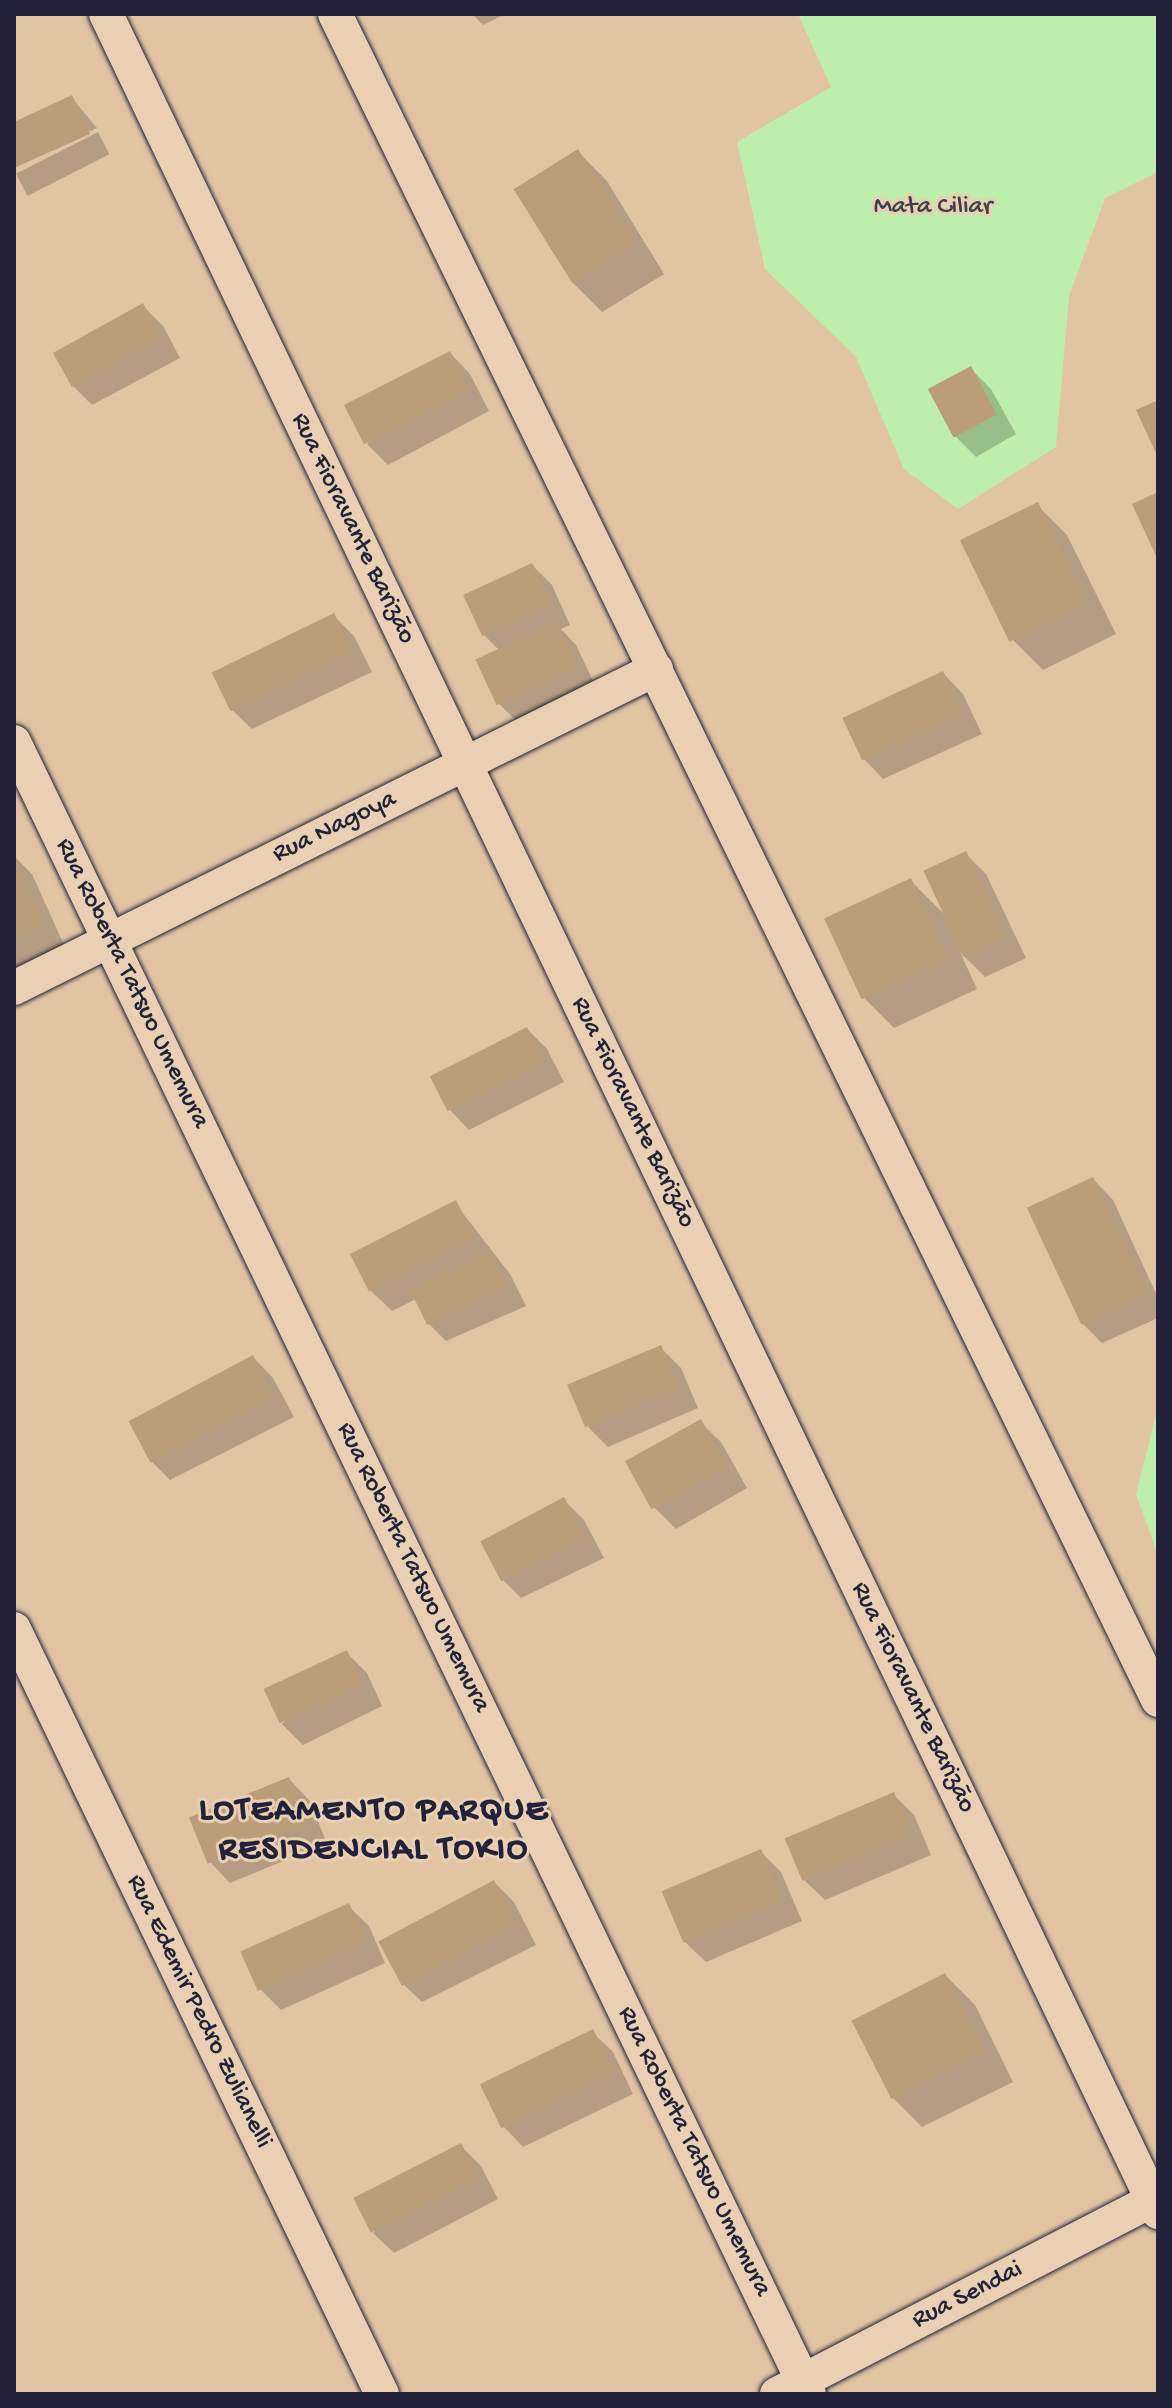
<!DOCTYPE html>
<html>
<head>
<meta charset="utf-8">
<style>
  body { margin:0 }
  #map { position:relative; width:1172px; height:2408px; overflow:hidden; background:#e1c5a3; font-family:"Gochi Hand",sans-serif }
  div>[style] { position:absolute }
  .green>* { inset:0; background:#beeeac }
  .shadow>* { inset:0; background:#0003; transform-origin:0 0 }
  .building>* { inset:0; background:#bc9d79; transform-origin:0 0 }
  .roads { filter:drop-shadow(0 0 2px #22223b) drop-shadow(0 0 2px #22223b) }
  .street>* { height:34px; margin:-17px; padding:0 17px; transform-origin:17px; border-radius:17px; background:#ead0b2 }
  span { translate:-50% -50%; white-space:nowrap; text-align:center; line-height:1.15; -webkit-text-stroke:6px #ead0b2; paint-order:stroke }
  .park-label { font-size:26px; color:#39414c }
  .street-label { font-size:26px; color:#22223b }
  .district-label { font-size:34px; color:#22223b; font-weight:700; letter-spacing:2px }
  .frame { position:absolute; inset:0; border:16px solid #22223b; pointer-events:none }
</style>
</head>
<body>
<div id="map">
  <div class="green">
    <i style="clip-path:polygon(798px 14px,1158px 14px,1158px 172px,1105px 198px,1069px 296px,1056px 447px,958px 509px,904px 469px,856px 357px,765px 269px,737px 142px,831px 87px)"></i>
    <i style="clip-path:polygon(1158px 1407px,1158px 1555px,1136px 1494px)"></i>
  </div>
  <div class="shadow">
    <i style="clip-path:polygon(472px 14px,505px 14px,483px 25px)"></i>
    <i style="clip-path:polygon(72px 98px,97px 128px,14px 166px,14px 124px)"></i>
    <i style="left:98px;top:132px;width:25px;height:92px;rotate:63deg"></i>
    <i style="clip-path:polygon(577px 151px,607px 181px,664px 274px,602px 312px,572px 282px)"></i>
    <i style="clip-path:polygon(143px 306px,163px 326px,180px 358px,92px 405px,72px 385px)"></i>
    <i style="clip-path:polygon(450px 353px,470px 374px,489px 411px,388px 465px,367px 444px)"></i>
    <i style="clip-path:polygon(971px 369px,991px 389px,1016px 434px,976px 457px,955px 436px)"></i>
    <i style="clip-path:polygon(1037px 505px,1067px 535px,1116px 634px,1043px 670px,1013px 640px)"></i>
    <i style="clip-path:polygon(532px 565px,552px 585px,570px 625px,561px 629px,576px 645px,596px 687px,519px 723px,498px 703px,499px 650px,483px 634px)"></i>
    <i style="clip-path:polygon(334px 616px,354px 636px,372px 672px,252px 729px,231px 709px)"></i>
    <i style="clip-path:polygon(943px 673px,963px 694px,982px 734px,883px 779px,863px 758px)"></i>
    <i style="clip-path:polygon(966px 854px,986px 874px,1026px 958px,985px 977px,960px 952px,977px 989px,894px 1028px,864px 998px,910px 880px,944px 914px)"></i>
    <i style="clip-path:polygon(14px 856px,32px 874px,64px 945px,14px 968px)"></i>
    <i style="clip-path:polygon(527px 1029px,547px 1049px,564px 1082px,469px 1130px,449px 1109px,432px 1075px)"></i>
    <i style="clip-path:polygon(1093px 1179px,1113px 1200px,1158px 1298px,1158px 1318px,1102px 1343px,1082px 1323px)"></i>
    <i style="clip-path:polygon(455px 1203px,510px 1274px,526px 1306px,446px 1341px,426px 1321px,416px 1299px,392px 1311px,371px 1291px)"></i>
    <i style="clip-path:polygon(660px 1347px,681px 1368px,698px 1408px,608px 1447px,588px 1427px)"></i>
    <i style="clip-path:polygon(253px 1357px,273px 1378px,294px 1417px,170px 1480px,150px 1460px)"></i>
    <i style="clip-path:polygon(700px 1422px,721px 1442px,747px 1488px,676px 1529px,655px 1508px,629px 1463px)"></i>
    <i style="clip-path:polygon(564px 1500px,584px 1520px,604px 1558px,521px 1598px,501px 1578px)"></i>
    <i style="clip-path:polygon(346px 1652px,367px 1673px,382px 1706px,303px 1745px,282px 1724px)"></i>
    <i style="clip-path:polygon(289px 1779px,309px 1800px,327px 1843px,230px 1883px,210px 1862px)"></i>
    <i style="clip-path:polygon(893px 1794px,914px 1815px,931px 1855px,825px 1900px,804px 1880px)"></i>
    <i style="clip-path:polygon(761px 1852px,781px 1872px,802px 1921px,706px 1962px,685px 1942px)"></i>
    <i style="clip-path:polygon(494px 1882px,514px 1902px,536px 1945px,422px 2002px,401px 1982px)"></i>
    <i style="clip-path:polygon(348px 1906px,369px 1926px,385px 1963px,281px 2010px,260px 1989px)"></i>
    <i style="clip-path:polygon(945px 1975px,975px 2005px,1013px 2082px,922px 2127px,892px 2097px,854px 2020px)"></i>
    <i style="clip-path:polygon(592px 2032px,613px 2052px,633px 2094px,523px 2147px,503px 2126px)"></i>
    <i style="clip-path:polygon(461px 2146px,481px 2166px,498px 2199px,394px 2253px,373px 2233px)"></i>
  </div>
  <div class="building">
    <i style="clip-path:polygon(72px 95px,90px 134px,14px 168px,14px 122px)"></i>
    <i style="left:578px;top:149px;width:110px;height:76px;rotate:58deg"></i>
    <i style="left:143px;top:303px;width:39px;height:103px;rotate:61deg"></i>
    <i style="left:450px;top:351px;width:44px;height:119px;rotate:63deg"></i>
    <i style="left:971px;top:366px;width:55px;height:49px;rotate:62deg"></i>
    <i style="clip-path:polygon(1158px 400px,1158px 458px,1136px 410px)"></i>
    <i style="clip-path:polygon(1158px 492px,1158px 560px,1132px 504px)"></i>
    <i style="left:1038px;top:502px;width:113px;height:87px;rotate:64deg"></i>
    <i style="left:532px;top:563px;width:45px;height:76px;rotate:65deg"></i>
    <i style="left:334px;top:613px;width:43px;height:136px;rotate:64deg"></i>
    <i style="left:556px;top:622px;width:50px;height:89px;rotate:65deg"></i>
    <i style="left:943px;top:671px;width:47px;height:111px;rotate:65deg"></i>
    <i style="left:966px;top:851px;width:95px;height:47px;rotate:65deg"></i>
    <i style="clip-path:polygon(14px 856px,45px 924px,14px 938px)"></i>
    <i style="left:911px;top:878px;width:89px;height:96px;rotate:65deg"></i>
    <i style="left:527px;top:1027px;width:39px;height:109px;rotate:63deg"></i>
    <i style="left:1093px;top:1177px;width:129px;height:73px;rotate:65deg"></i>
    <i style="left:456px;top:1200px;width:42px;height:119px;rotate:63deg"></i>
    <i style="left:490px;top:1251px;width:39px;height:89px;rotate:64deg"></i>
    <i style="left:661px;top:1345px;width:46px;height:102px;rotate:67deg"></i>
    <i style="left:253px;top:1355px;width:47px;height:141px;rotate:62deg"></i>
    <i style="left:701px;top:1419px;width:55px;height:87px;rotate:61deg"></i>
    <i style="left:564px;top:1497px;width:45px;height:95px;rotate:62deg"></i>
    <i style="left:347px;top:1650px;width:38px;height:92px;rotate:65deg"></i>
    <i style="left:289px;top:1777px;width:50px;height:108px;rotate:68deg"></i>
    <i style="left:894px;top:1792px;width:46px;height:119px;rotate:67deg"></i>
    <i style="left:761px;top:1849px;width:56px;height:108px;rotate:67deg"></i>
    <i style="left:494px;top:1880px;width:50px;height:131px;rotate:62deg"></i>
    <i style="left:349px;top:1903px;width:43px;height:119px;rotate:66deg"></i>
    <i style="left:945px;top:1973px;width:88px;height:105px;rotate:63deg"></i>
    <i style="left:593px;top:2029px;width:49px;height:126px;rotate:64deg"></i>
    <i style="left:461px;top:2143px;width:39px;height:121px;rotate:63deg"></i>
  </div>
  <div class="roads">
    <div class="street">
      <i style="left:106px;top:14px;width:2437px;rotate:64.42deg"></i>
      <i style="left:335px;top:14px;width:1876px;rotate:63.98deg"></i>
      <i style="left:14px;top:742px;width:1833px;rotate:64.3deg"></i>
      <i style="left:14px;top:988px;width:717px;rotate:-26.42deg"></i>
      <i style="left:14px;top:1629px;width:849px;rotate:64.31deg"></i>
      <i style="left:777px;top:2394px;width:429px;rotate:-27.3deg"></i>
    </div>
  </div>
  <div class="park-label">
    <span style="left:933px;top:208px">Mata Ciliar</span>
  </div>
  <div class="street-label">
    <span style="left:352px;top:529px;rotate:64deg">Rua Fioravante Barizão</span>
    <span style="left:335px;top:828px;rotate:-26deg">Rua Nagoya</span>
    <span style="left:131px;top:984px;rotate:64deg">Rua Roberta Tatsuo Umemura</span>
    <span style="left:632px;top:1113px;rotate:64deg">Rua Fioravante Barizão</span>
    <span style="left:412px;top:1568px;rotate:64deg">Rua Roberta Tatsuo Umemura</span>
    <span style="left:912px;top:1698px;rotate:64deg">Rua Fioravante Barizão</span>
    <span style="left:198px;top:2012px;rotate:64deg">Rua Edemir Pedro Zulianelli</span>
    <span style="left:693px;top:2152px;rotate:64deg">Rua Roberta Tatsuo Umemura</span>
    <span style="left:968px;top:2296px;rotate:-27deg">Rua Sendai</span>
  </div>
  <div class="district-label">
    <span style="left:374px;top:1832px">LOTEAMENTO PARQUE<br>RESIDENCIAL TOKIO</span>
  </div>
  <div class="frame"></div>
</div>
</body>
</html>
